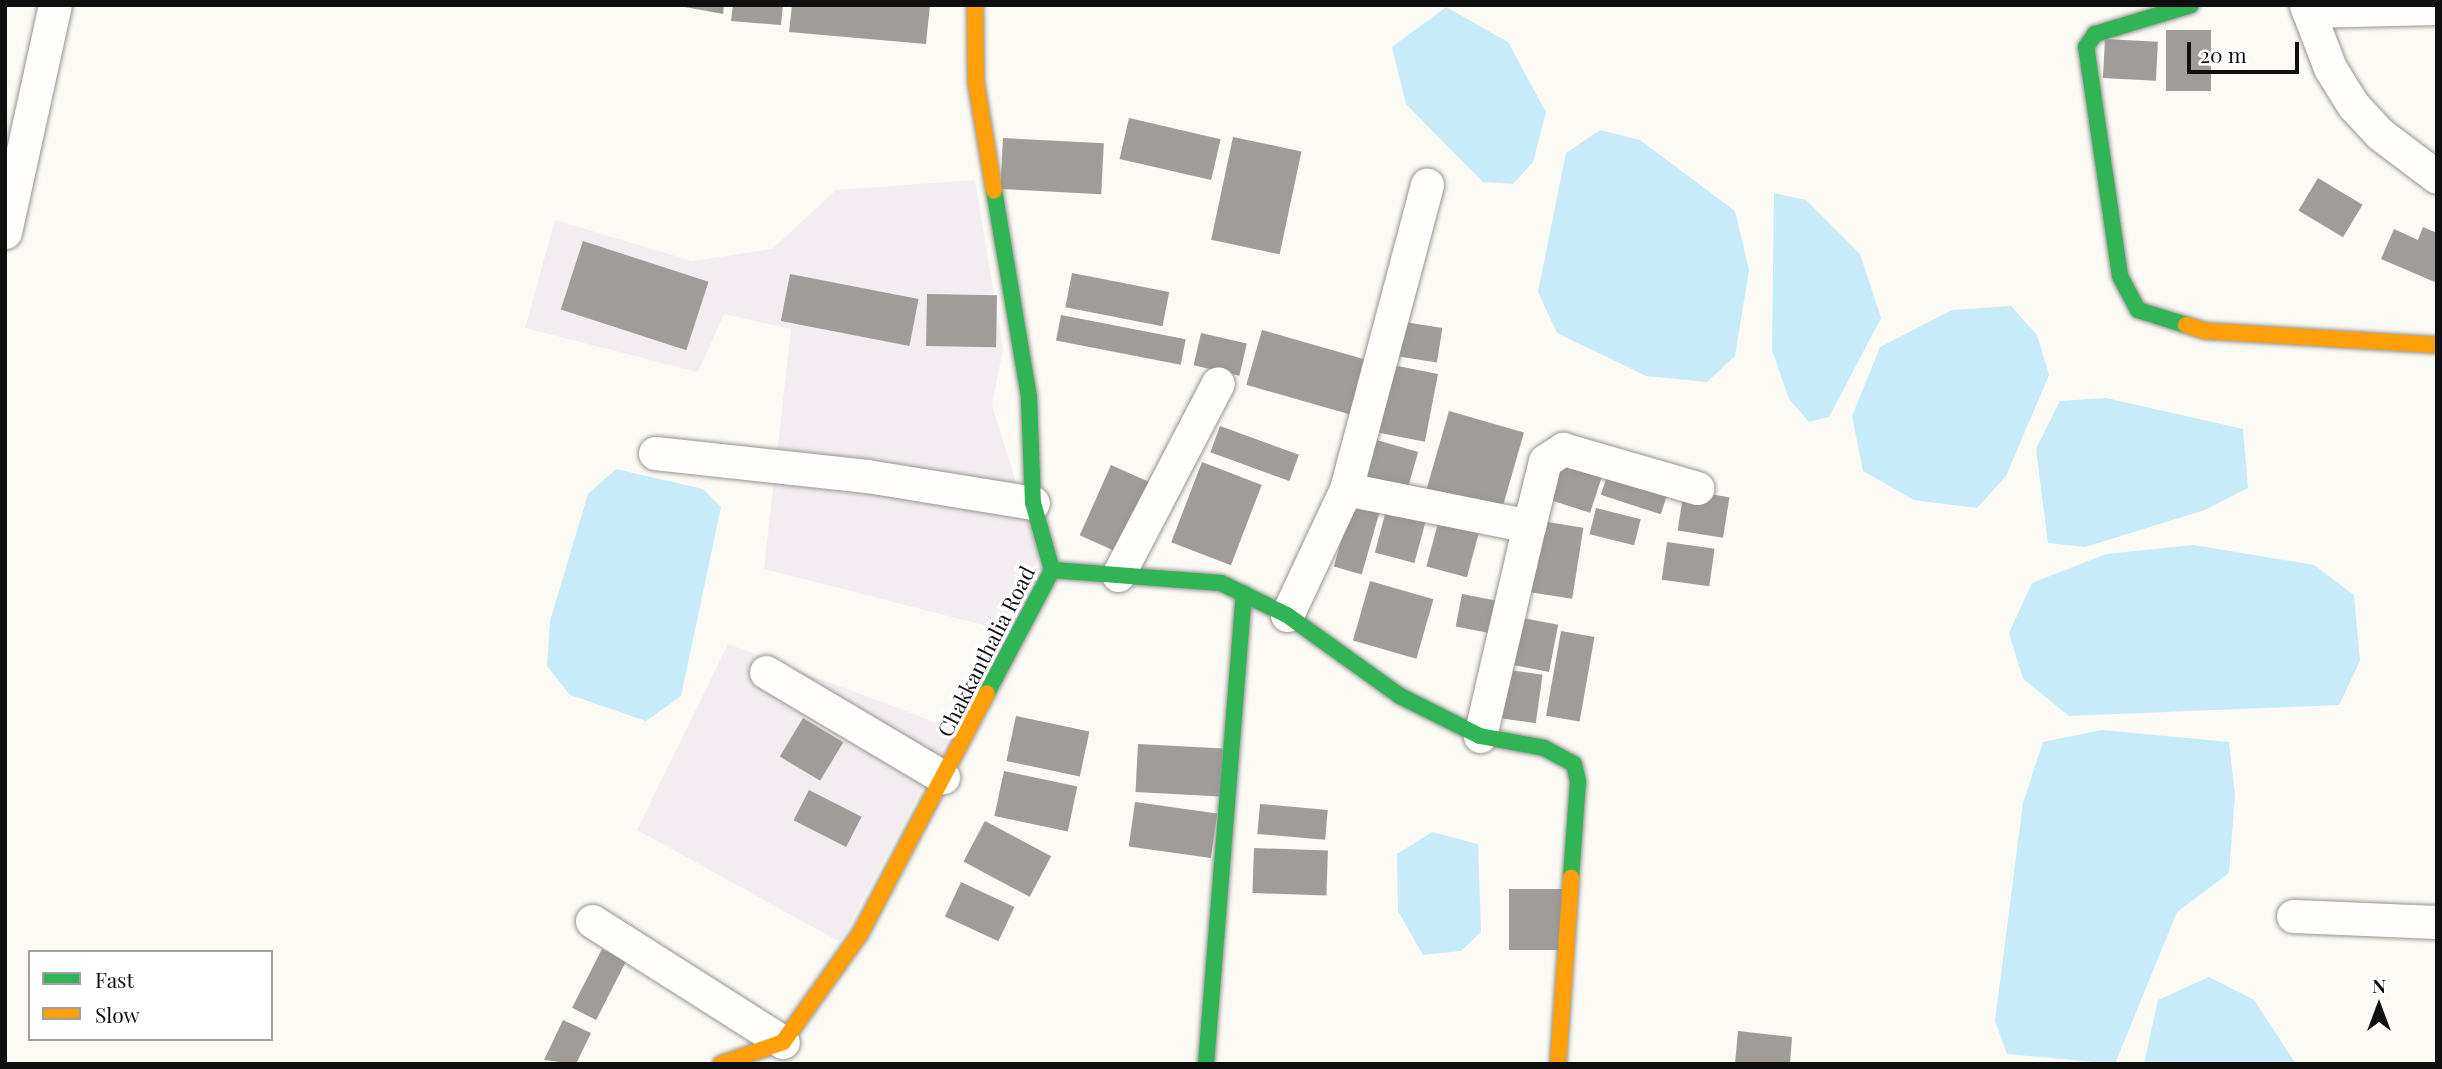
<!DOCTYPE html>
<html>
<head>
<meta charset="utf-8">
<style>
  body { margin:0 }
  #map { position:relative; width:2442px; height:1069px; overflow:hidden; background:#fcfaf4; font-family:"Playfair Display",serif }
  div>[style] { position:absolute }
  .industrial>* { inset:0; background:#f3edf1 }
  .water>* { inset:0; background:#c7ebf9 }
  .building>* { inset:0; background:#9f9c99; transform-origin:0 0 }
  .roads { filter:drop-shadow(0 0 2px #969592) drop-shadow(0 0 2px #969592) }
  .street>* { height:33px; margin:-16.5px; padding:0 16.5px; transform-origin:16.5px; border-radius:16.5px; background:#fffefd }
  .fast>* { height:16px; margin:-8px; padding:0 8px; transform-origin:8px; border-radius:8px; background:#30b455 }
  .slow>* { height:16px; margin:-8px; padding:0 8px; transform-origin:8px; border-radius:8px; background:#ff9f0a }
  span { translate:-50% -50%; white-space:nowrap; text-align:center; line-height:1.15; -webkit-text-stroke:7px #fff; paint-order:stroke }
  .street-label { font-size:21px; color:#0f0f0f }
  .frame { position:absolute; inset:0; border:7px solid #0f0f0f; pointer-events:none }
  .legend { position:absolute; left:28px; top:950px; width:245px; height:91px; box-sizing:border-box; background:#fff; border:2px solid #9f9f9f; margin:0; padding:9px 12px; list-style:none; font-size:21px; color:#0f0f0f }
  .legend li { display:flex; align-items:center; gap:14px; height:35px }
  .legend b { width:35px; border:2px solid #9f9f9f }
  .north { position:absolute; left:2344px; top:971px; width:70px; height:70px; -webkit-text-stroke:5px #fff; paint-order:stroke; rotate:0deg; font-size:19px; font-weight:700; line-height:28px; text-align:center; color:#0f0f0f }
  .north::after { content:''; display:block; margin:auto; width:24px; height:32px; background:#0f0f0f; clip-path:polygon(50% 0,100% 100%,50% 72%,0 100%) }
  .scale { position:absolute; left:2187px; top:42px; width:112px; height:32px; box-sizing:border-box; border:4px solid #0f0f0f; border-top:0; padding-left:9px; font-size:21px; line-height:24px; white-space:nowrap; color:#0f0f0f; -webkit-text-stroke:5px #fff; paint-order:stroke }
</style>
</head>
<body>
<div id="map">
  <div class="industrial">
    <i style="clip-path:polygon(975px 180px,1003px 349px,992px 405px,1039px 556px,1003px 630px,764px 569px,791px 329px,724px 314px,698px 372px,525px 328px,555px 220px,692px 261px,772px 249px,836px 190px)"></i>
    <i style="clip-path:polygon(728px 644px,953px 729px,840px 942px,637px 830px)"></i>
  </div>
  <div class="water">
    <i style="clip-path:polygon(1446px 7px,1508px 42px,1546px 112px,1533px 162px,1513px 184px,1483px 182px,1406px 104px,1392px 47px)"></i>
    <i style="clip-path:polygon(1600px 130px,1640px 140px,1735px 211px,1749px 270px,1735px 356px,1707px 382px,1646px 376px,1557px 333px,1538px 292px,1566px 153px)"></i>
    <i style="clip-path:polygon(1774px 193px,1806px 200px,1860px 254px,1881px 318px,1829px 417px,1809px 422px,1789px 399px,1772px 350px)"></i>
    <i style="clip-path:polygon(2011px 306px,2037px 335px,2049px 375px,2006px 476px,1977px 508px,1914px 500px,1863px 471px,1852px 416px,1880px 347px,1952px 310px)"></i>
    <i style="clip-path:polygon(2106px 398px,2243px 429px,2248px 488px,2205px 510px,2085px 547px,2048px 543px,2036px 449px,2060px 401px)"></i>
    <i style="clip-path:polygon(616px 469px,703px 489px,721px 507px,681px 696px,646px 721px,570px 695px,547px 666px,550px 621px,588px 494px)"></i>
    <i style="clip-path:polygon(2194px 545px,2314px 565px,2354px 595px,2360px 661px,2339px 705px,2069px 716px,2023px 679px,2009px 633px,2032px 583px,2106px 554px)"></i>
    <i style="clip-path:polygon(2102px 730px,2229px 742px,2235px 795px,2229px 873px,2177px 912px,2115px 1064px,2007px 1054px,1995px 1021px,2023px 803px,2043px 742px)"></i>
    <i style="clip-path:polygon(1432px 832px,1478px 844px,1481px 932px,1461px 951px,1423px 955px,1398px 911px,1397px 854px)"></i>
    <i style="clip-path:polygon(2209px 977px,2254px 1000px,2296px 1064px,2144px 1064px,2158px 1000px)"></i>
  </div>
  <div class="building">
    <i style="clip-path:polygon(674px 5px,724px 5px,723px 14px)"></i>
    <i style="clip-path:polygon(733px 5px,783px 5px,781px 25px,731px 21px)"></i>
    <i style="clip-path:polygon(792px 5px,930px 5px,926px 44px,789px 32px)"></i>
    <i style="left:2166px;top:30px;width:45px;height:61px"></i>
    <i style="left:2105px;top:39px;width:53px;height:39px;rotate:3deg"></i>
    <i style="left:1129px;top:118px;width:94px;height:42px;rotate:13deg"></i>
    <i style="left:1233px;top:137px;width:70px;height:105px;rotate:12deg"></i>
    <i style="left:1003px;top:138px;width:101px;height:51px;rotate:3deg"></i>
    <i style="left:2318px;top:178px;width:52px;height:38px;rotate:31deg"></i>
    <i style="clip-path:polygon(2423px 227px,2437px 233px,2437px 283px,2381px 259px,2394px 229px,2418px 240px)"></i>
    <i style="left:583px;top:241px;width:132px;height:72px;rotate:18deg"></i>
    <i style="left:1072px;top:273px;width:99px;height:35px;rotate:11deg"></i>
    <i style="left:790px;top:274px;width:131px;height:48px;rotate:11deg"></i>
    <i style="left:927px;top:294px;width:70px;height:52px;rotate:1deg"></i>
    <i style="left:1061px;top:315px;width:127px;height:26px;rotate:11deg"></i>
    <i style="left:1392px;top:320px;width:51px;height:35px;rotate:9deg"></i>
    <i style="left:1262px;top:330px;width:109px;height:57px;rotate:16deg"></i>
    <i style="left:1201px;top:333px;width:47px;height:33px;rotate:13deg"></i>
    <i style="left:1387px;top:364px;width:52px;height:69px;rotate:11deg"></i>
    <i style="left:1449px;top:411px;width:78px;height:84px;rotate:16deg"></i>
    <i style="left:1220px;top:426px;width:84px;height:28px;rotate:20deg"></i>
    <i style="left:1373px;top:439px;width:47px;height:47px;rotate:16deg"></i>
    <i style="left:1558px;top:453px;width:49px;height:47px;rotate:18deg"></i>
    <i style="left:1202px;top:462px;width:64px;height:86px;rotate:21deg"></i>
    <i style="left:1111px;top:465px;width:45px;height:77px;rotate:24deg"></i>
    <i style="left:1608px;top:473px;width:63px;height:23px;rotate:18deg"></i>
    <i style="left:1684px;top:490px;width:46px;height:41px;rotate:9deg"></i>
    <i style="left:1352px;top:503px;width:29px;height:66px;rotate:16deg"></i>
    <i style="left:1387px;top:507px;width:41px;height:47px;rotate:15deg"></i>
    <i style="left:1596px;top:508px;width:46px;height:27px;rotate:14deg"></i>
    <i style="left:1535px;top:520px;width:49px;height:72px;rotate:9deg"></i>
    <i style="left:1438px;top:523px;width:42px;height:45px;rotate:15deg"></i>
    <i style="left:1667px;top:542px;width:48px;height:38px;rotate:8deg"></i>
    <i style="left:1370px;top:581px;width:66px;height:62px;rotate:16deg"></i>
    <i style="left:1462px;top:594px;width:42px;height:33px;rotate:11deg"></i>
    <i style="left:1513px;top:616px;width:46px;height:48px;rotate:11deg"></i>
    <i style="left:1561px;top:631px;width:34px;height:86px;rotate:10deg"></i>
    <i style="left:1502px;top:669px;width:41px;height:49px;rotate:8deg"></i>
    <i style="left:1016px;top:716px;width:75px;height:46px;rotate:12deg"></i>
    <i style="left:803px;top:718px;width:47px;height:45px;rotate:31deg"></i>
    <i style="left:1138px;top:744px;width:85px;height:48px;rotate:3deg"></i>
    <i style="left:1004px;top:771px;width:75px;height:46px;rotate:12deg"></i>
    <i style="left:809px;top:790px;width:59px;height:34px;rotate:27deg"></i>
    <i style="left:1135px;top:802px;width:83px;height:45px;rotate:8deg"></i>
    <i style="left:1260px;top:804px;width:68px;height:30px;rotate:5deg"></i>
    <i style="left:985px;top:821px;width:75px;height:46px;rotate:28deg"></i>
    <i style="left:1254px;top:848px;width:74px;height:45px;rotate:2deg"></i>
    <i style="left:961px;top:882px;width:59px;height:38px;rotate:25deg"></i>
    <i style="left:1509px;top:889px;width:55px;height:61px"></i>
    <i style="left:602px;top:949px;width:27px;height:66px;rotate:27deg"></i>
    <i style="clip-path:polygon(563px 1020px,591px 1033px,576px 1064px,544px 1060px)"></i>
    <i style="clip-path:polygon(1738px 1031px,1792px 1037px,1790px 1064px,1735px 1064px)"></i>
  </div>
  <div class="roads">
    <div class="street">
      <i style="left:2306px;top:5px;width:67px;rotate:69.1deg"></i>
      <i style="left:2330px;top:68px;width:44px;rotate:58.1deg"></i>
      <i style="left:2353px;top:105px;width:40px;rotate:47deg"></i>
      <i style="left:2380px;top:134px;width:71px;rotate:37deg"></i>
      <i style="left:2308px;top:11px;width:129px;rotate:-1.3deg"></i>
      <i style="left:5px;top:232px;width:232px;rotate:-77.6deg"></i>
      <i style="left:655px;top:453px;width:213px;rotate:6.2deg"></i>
      <i style="left:867px;top:476px;width:168px;rotate:9.2deg"></i>
      <i style="left:1346px;top:489px;width:187px;rotate:11.4deg"></i>
      <i style="left:1529px;top:526px;width:67px;rotate:-76.2deg"></i>
      <i style="left:1545px;top:461px;width:22px;rotate:-34deg"></i>
      <i style="left:1563px;top:449px;width:140px;rotate:16.2deg"></i>
      <i style="left:1118px;top:575px;width:216px;rotate:-62.5deg"></i>
      <i style="left:1287px;top:615px;width:139px;rotate:-64.9deg"></i>
      <i style="left:1346px;top:489px;width:315px;rotate:-75.1deg"></i>
      <i style="left:766px;top:672px;width:206px;rotate:30.7deg"></i>
      <i style="left:1480px;top:736px;width:216px;rotate:-76.9deg"></i>
      <i style="left:2293px;top:916px;width:144px;rotate:2.4deg"></i>
      <i style="left:592px;top:921px;width:226px;rotate:32.4deg"></i>
    </div>
    <div class="fast">
      <i style="left:2186px;top:325px;width:50px;rotate:-162.6deg"></i>
      <i style="left:2138px;top:310px;width:38px;rotate:-118deg"></i>
      <i style="left:2120px;top:276px;width:232px;rotate:-98.4deg"></i>
      <i style="left:2086px;top:47px;width:16px;rotate:-55deg"></i>
      <i style="left:2095px;top:34px;width:100px;rotate:-16.8deg"></i>
      <i style="left:1052px;top:570px;width:169px;rotate:4.4deg"></i>
      <i style="left:1221px;top:583px;width:73px;rotate:25.9deg"></i>
      <i style="left:1287px;top:615px;width:139px;rotate:35.6deg"></i>
      <i style="left:1400px;top:696px;width:89px;rotate:26.6deg"></i>
      <i style="left:1480px;top:736px;width:65px;rotate:10.6deg"></i>
      <i style="left:1544px;top:748px;width:34px;rotate:28deg"></i>
      <i style="left:1574px;top:764px;width:18px;rotate:77deg"></i>
      <i style="left:1578px;top:782px;width:95px;rotate:94.2deg"></i>
      <i style="left:987px;top:693px;width:139px;rotate:-62.1deg"></i>
      <i style="left:1052px;top:570px;width:70px;rotate:-105.8deg"></i>
      <i style="left:1033px;top:503px;width:106px;rotate:-92.2deg"></i>
      <i style="left:1029px;top:397px;width:210px;rotate:-99.6deg"></i>
      <i style="left:1206px;top:1064px;width:472px;rotate:-85.4deg"></i>
    </div>
    <div class="slow">
      <i style="left:975px;top:5px;width:78px;rotate:89.3deg"></i>
      <i style="left:976px;top:83px;width:109px;rotate:80.5deg"></i>
      <i style="left:2186px;top:325px;width:21px;rotate:17deg"></i>
      <i style="left:2206px;top:331px;width:231px;rotate:3.5deg"></i>
      <i style="left:721px;top:1064px;width:66px;rotate:-19.5deg"></i>
      <i style="left:783px;top:1042px;width:133px;rotate:-54.5deg"></i>
      <i style="left:860px;top:934px;width:272px;rotate:-62.2deg"></i>
      <i style="left:1558px;top:1064px;width:187px;rotate:-86deg"></i>
    </div>
  </div>
  <div class="street-label">
    <span style="left:985px;top:651px;rotate:-63deg">Chakkanthalia Road</span>
  </div>
  <div class="frame"></div>
  <ul class="legend">
  <li><b style="height:9px;background:#30b455"></b>Fast</li>
  <li><b style="height:9px;background:#ff9f0a"></b>Slow</li>
  </ul>
  <div class="north">N</div>
  <div class="scale">20 m</div>
</div>
</body>
</html>
